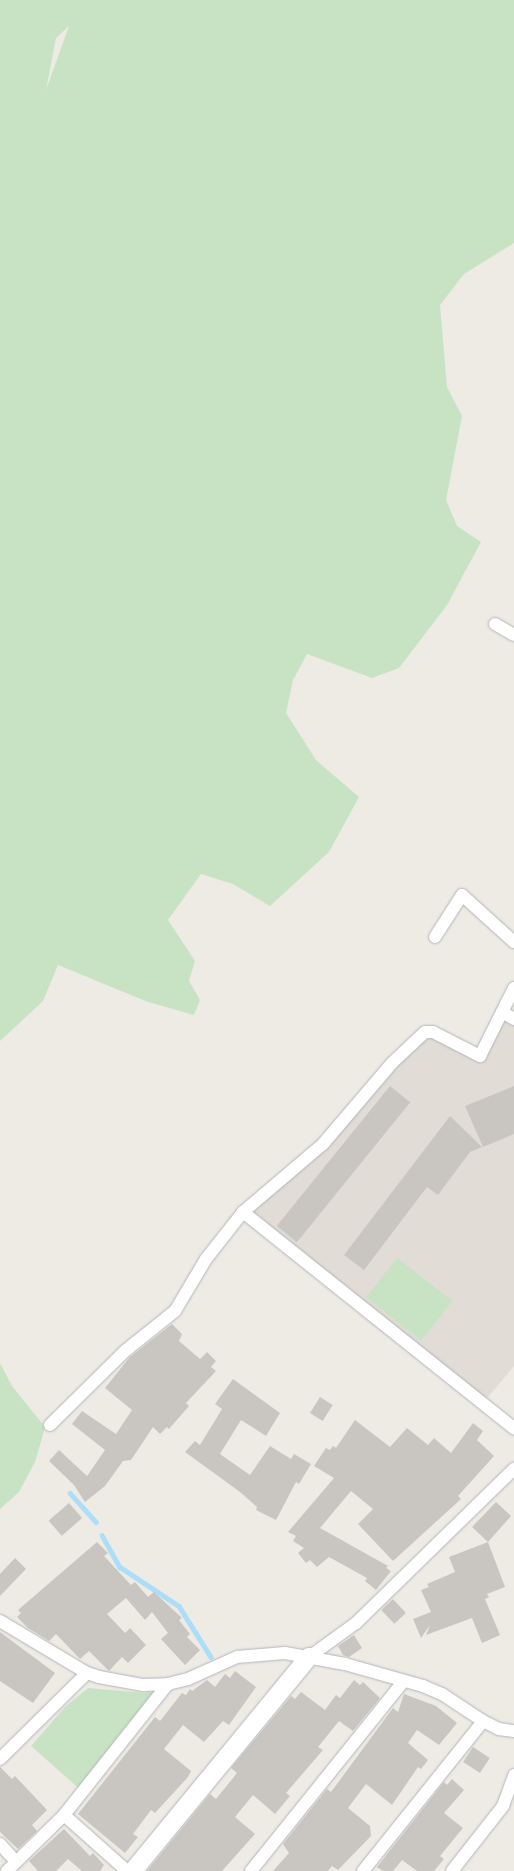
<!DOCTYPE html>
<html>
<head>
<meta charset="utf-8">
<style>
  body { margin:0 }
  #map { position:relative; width:514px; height:1871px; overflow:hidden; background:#eeebe5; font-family:Signika,sans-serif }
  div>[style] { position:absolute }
  .education>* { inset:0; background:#e1dcd6 }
  .green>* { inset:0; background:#c7e3c3; transform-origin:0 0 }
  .stream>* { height:4.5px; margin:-2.25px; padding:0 2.25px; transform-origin:2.25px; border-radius:2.25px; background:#abdef8 }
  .building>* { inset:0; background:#c9c6c1; transform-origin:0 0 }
  .roads { filter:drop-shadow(0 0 1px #b2b5b9) drop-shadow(0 0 1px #b2b5b9) }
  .street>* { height:12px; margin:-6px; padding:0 6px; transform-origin:6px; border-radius:6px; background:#fff }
  .secondary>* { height:18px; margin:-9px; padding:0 9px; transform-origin:9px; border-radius:9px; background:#fff }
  span { translate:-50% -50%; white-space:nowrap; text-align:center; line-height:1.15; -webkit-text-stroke:4px #fff; paint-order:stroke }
</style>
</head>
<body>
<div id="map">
  <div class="education">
    <i style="clip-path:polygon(502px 1012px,514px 1019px,514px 1366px,483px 1403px,243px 1212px,323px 1144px,425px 1032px,480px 1056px)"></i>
  </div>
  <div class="green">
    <i style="clip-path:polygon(evenodd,0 0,514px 0,514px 243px,464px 274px,440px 305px,447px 387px,462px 416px,446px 500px,457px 526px,481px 542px,447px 605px,399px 668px,372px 678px,307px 654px,293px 680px,286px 713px,316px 760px,359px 797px,329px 852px,270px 906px,233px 884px,201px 874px,168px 920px,195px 961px,189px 981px,200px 1000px,194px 1015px,148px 1002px,58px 965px,43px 1001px,0 1041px,0 0,69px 26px,46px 90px,56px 38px,69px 26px)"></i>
    <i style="left:397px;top:1258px;width:70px;height:50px;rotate:38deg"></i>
    <i style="clip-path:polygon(0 1363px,12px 1386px,45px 1427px,35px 1462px,19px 1492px,0 1509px)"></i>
    <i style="clip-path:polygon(88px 1688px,145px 1693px,163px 1690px,83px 1792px,31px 1746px,65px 1707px)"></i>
  </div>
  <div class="stream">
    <i style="left:70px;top:1493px;width:39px;rotate:48deg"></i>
    <i style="left:102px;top:1535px;width:37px;rotate:61deg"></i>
    <i style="left:120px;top:1567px;width:71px;rotate:33.5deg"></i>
    <i style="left:179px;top:1606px;width:60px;rotate:57.9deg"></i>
  </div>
  <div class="building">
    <i style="left:390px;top:1086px;width:26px;height:180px;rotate:39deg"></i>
    <i style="clip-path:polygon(514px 1086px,514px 1134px,483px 1147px,465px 1106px)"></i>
    <i style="clip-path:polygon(450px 1116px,482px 1147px,470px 1152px,438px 1195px,427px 1187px,364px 1270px,344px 1255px)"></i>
    <i style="clip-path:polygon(172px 1324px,182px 1334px,179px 1341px,200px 1359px,207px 1352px,216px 1361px,211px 1367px,216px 1371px,186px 1403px,189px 1406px,169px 1429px,167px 1427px,160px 1434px,153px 1427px,131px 1460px,123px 1461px,105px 1486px,85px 1502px,74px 1485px,49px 1461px,59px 1450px,87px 1476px,105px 1450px,72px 1424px,82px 1411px,116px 1434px,132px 1410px,105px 1388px,130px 1357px)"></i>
    <i style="clip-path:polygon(233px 1379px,280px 1413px,266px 1436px,241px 1420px,220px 1454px,250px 1475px,270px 1446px,291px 1459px,294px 1454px,311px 1464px,299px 1484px,296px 1482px,276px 1520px,256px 1510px,257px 1507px,240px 1492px,185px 1452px,195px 1441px,200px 1445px,222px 1409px,215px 1404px)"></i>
    <i style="left:320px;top:1397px;width:15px;height:19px;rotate:32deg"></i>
    <i style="clip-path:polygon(355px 1420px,390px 1447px,407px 1428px,428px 1445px,434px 1438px,451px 1453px,473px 1423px,483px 1431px,477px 1440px,494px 1456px,458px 1496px,461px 1499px,393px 1561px,358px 1524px,373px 1509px,351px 1491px,320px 1528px,388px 1566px,386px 1568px,391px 1571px,376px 1590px,365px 1581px,367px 1578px,329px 1557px,317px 1567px,310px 1560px,306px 1563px,298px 1553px,304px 1548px,293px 1541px,296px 1536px,288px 1532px,334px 1478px,314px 1466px,326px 1448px,330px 1450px,333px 1446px,336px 1448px)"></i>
    <i style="clip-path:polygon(496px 1502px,511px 1516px,488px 1542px,505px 1587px,487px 1594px,489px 1597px,485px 1599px,500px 1635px,482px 1643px,472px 1618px,426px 1635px,430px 1625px,421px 1638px,413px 1619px,431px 1612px,421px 1590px,429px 1587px,427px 1584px,455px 1572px,449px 1557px,488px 1542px,472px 1527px)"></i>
    <i style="left:69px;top:1503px;width:20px;height:27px;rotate:49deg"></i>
    <i style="clip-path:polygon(97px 1542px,108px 1553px,104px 1556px,131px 1585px,135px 1582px,148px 1597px,154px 1592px,182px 1618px,179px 1620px,190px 1634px,187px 1637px,200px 1650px,185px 1665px,161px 1639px,168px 1633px,152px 1612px,145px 1620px,126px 1598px,107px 1614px,125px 1633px,130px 1628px,146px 1645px,128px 1663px,122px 1657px,109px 1671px,89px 1651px,80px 1659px,56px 1634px,49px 1641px,28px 1628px,17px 1617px,21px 1613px,18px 1610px)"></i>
    <i style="clip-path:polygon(15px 1558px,26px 1569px,0 1596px,0 1574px)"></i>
    <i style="left:393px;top:1599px;width:19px;height:16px;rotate:47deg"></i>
    <i style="clip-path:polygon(0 1632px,55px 1673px,33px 1703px,0 1681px)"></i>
    <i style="clip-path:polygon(354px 1635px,362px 1648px,349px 1657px,343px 1655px,338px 1646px)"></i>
    <i style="clip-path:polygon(235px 1671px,256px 1687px,229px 1725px,223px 1721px,204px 1742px,183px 1725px,164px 1749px,191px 1771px,188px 1777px,155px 1813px,151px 1810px,133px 1834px,138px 1837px,125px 1853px,78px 1814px,155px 1717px,160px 1721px,182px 1693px,186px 1695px,190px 1689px,192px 1691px,207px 1680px,215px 1687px,225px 1674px,230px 1678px)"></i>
    <i style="clip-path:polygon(354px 1680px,360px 1685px,363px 1682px,380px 1698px,353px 1731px,339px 1721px,318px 1747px,323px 1750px,286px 1793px,290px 1796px,275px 1814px,253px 1795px,235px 1817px,255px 1834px,222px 1871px,147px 1871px,210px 1794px,216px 1799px,237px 1773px,231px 1768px,291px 1696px,295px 1699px,301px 1692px,325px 1710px,336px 1695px,340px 1698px)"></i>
    <i style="clip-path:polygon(404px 1694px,436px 1706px,457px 1723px,439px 1745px,417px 1730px,408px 1743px,428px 1760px,421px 1769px,418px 1767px,392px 1805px,366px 1784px,348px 1808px,370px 1826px,371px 1836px,338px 1870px,332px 1866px,328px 1871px,273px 1871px,289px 1853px,283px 1844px,327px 1789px,331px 1792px,393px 1708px,398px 1712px)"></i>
    <i style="left:473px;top:1747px;width:20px;height:18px;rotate:33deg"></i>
    <i style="clip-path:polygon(0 1767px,12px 1779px,15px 1776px,47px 1810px,32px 1825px,37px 1831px,18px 1849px,0 1832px)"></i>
    <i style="clip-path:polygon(452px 1779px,464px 1790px,444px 1813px,463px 1828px,440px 1856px,444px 1859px,434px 1871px,417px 1871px,402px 1860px,393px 1871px,383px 1871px,377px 1867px,444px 1782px,447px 1785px)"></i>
    <i style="clip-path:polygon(64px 1829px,90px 1856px,93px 1853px,104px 1865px,100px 1871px,82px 1871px,68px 1859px,56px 1871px,38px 1871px,29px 1861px)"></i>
  </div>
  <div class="roads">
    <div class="street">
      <i style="left:495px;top:624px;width:22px;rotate:30deg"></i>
      <i style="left:435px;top:937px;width:50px;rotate:-57.3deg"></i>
      <i style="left:462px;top:895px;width:70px;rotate:42.1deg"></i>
      <i style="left:502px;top:1012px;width:14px;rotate:30deg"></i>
      <i style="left:243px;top:1212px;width:347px;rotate:38.6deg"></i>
      <i style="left:50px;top:1425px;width:105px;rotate:-44.6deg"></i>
      <i style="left:125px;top:1351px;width:64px;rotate:-38.7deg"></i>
      <i style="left:175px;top:1311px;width:61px;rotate:-59.2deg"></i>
      <i style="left:206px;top:1259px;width:60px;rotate:-51.8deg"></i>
      <i style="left:243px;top:1212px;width:105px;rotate:-40.4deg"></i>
      <i style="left:323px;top:1144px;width:106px;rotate:-49.6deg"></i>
      <i style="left:392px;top:1063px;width:45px;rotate:-43.2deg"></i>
      <i style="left:425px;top:1032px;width:8px"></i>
      <i style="left:433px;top:1032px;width:53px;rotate:27.1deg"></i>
      <i style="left:480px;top:1056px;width:76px;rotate:-63.4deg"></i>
      <i style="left:0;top:1621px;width:101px;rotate:30.9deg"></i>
      <i style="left:87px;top:1673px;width:13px;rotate:18deg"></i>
      <i style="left:99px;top:1677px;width:45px;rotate:10.3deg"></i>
      <i style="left:143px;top:1685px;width:25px;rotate:-2deg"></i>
      <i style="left:168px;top:1684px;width:21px;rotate:-14deg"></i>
      <i style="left:188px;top:1679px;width:54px;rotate:-24.2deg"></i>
      <i style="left:237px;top:1657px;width:48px;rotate:-4.8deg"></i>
      <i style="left:285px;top:1653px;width:61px;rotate:10.4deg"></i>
      <i style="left:345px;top:1664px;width:81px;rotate:15.8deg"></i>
      <i style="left:423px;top:1686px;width:21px;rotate:23deg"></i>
      <i style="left:442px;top:1694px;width:49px;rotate:33.4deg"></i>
      <i style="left:483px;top:1721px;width:18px;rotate:27deg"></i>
      <i style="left:499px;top:1729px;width:15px;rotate:8deg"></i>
      <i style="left:309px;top:1657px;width:58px;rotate:-35.9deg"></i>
      <i style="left:356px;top:1623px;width:221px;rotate:-44.3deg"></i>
      <i style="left:0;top:1759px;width:122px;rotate:-44.7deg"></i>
      <i style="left:64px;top:1815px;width:84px;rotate:41.6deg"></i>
      <i style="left:0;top:1844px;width:24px;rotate:48deg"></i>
      <i style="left:7px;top:1871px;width:80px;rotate:-44.5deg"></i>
      <i style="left:64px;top:1815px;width:167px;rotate:-51.6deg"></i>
      <i style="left:251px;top:1871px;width:244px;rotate:-51.2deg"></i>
      <i style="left:363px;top:1871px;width:192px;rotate:-51.3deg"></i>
      <i style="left:452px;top:1871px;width:83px;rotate:-51.9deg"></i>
      <i style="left:503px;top:1806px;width:33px;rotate:-70deg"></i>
    </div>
    <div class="secondary">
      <i style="left:133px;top:1871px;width:277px;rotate:-50.6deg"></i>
    </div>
  </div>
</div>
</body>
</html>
